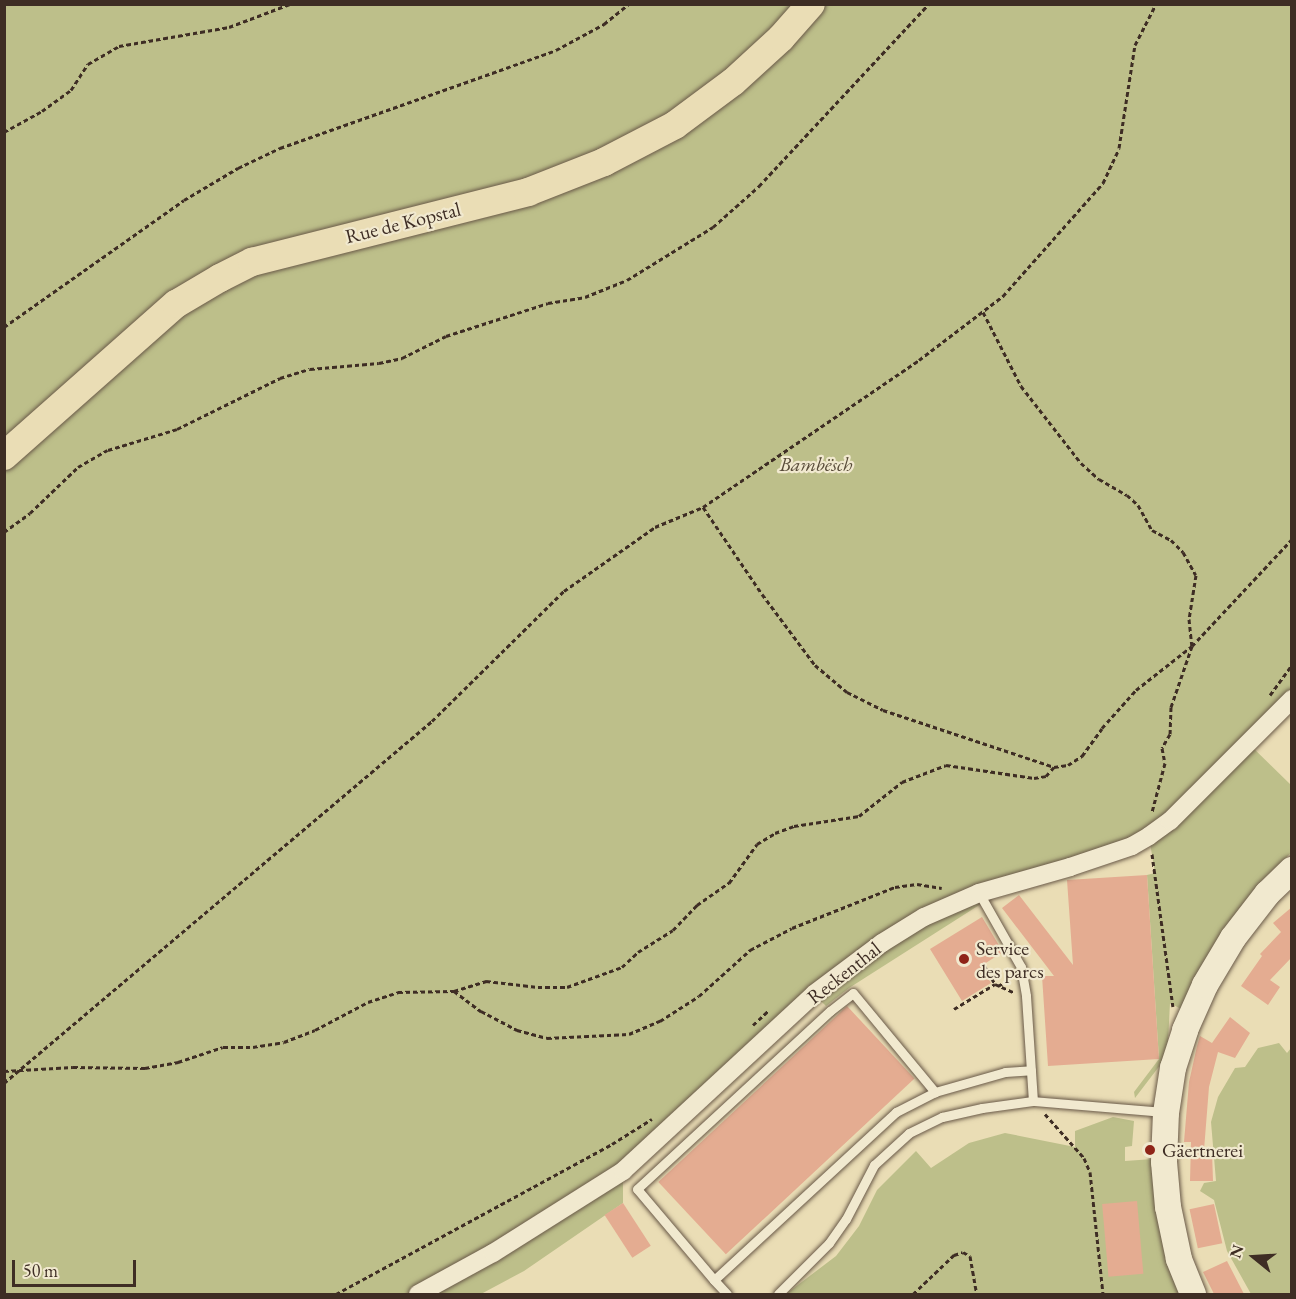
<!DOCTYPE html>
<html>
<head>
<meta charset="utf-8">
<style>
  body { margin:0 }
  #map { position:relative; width:1296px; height:1299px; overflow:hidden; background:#eaddb5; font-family:"EB Garamond",serif }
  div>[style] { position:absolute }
  .green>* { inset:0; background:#bdbf8a }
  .building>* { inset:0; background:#e4ac91; transform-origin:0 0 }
  .path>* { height:3px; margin-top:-1.5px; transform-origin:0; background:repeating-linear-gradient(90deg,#3e2d24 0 4.5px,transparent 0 7.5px) }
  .roads { filter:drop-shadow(0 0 2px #695948) drop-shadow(0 0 2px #695948) }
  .lane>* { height:9px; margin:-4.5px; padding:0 4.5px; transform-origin:4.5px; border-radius:4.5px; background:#f1e9cf }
  .street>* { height:18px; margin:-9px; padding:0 9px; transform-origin:9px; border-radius:9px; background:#f1e9cf }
  .secondary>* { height:26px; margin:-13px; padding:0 13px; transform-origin:13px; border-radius:13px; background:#f1e9cf }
  .primary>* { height:28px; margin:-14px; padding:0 14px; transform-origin:14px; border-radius:14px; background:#eaddb5 }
  .dots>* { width:16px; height:16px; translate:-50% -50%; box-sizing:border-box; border:3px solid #f1e9cf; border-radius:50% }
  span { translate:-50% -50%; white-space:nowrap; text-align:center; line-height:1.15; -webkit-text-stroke:4.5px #f1e9cf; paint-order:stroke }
  .street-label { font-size:20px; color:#3e2d24 }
  .park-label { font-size:20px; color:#574a38; font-style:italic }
  .poi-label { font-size:20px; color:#3e2d24 }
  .left { translate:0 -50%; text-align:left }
  .frame { position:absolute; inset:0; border:6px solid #3e2d24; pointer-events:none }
  .north { position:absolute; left:1224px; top:1227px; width:60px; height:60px; -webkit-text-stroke:4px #f1e9cf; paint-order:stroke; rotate:288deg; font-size:16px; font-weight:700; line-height:24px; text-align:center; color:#3e2d24 }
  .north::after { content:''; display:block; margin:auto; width:21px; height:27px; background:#3e2d24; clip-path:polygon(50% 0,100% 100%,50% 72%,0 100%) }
  .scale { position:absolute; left:12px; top:1260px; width:124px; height:27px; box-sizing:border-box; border:3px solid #3e2d24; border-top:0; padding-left:8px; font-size:18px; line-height:21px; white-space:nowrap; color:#3e2d24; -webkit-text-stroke:4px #f1e9cf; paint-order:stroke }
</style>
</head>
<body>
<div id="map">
  <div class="green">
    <i style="clip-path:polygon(5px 5px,1291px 5px,1291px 699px,1249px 744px,1291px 785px,1291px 853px,1260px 882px,1223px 930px,1181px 1009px,1170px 1003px,1168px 1042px,1164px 1060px,1135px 1098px,1134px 1092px,1159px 1059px,1147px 875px,1155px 873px,1149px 837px,999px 886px,984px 902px,849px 988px,826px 1006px,814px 994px,623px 1171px,623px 1203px,524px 1271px,481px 1294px,5px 1294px)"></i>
    <i style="clip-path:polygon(1279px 1043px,1287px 1053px,1291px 1048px,1291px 1294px,1251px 1294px,1227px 1251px,1214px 1200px,1200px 1191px,1204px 1183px,1216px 1181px,1211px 1122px,1218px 1097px,1235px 1068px,1245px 1067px,1258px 1048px)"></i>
    <i style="clip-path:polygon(1113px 1117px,1134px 1121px,1132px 1146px,1125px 1147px,1125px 1161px,1153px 1159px,1180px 1294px,786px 1294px,836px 1256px,859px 1226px,877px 1190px,916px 1151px,931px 1168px,969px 1143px,1005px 1133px,1075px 1147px,1075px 1131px)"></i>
  </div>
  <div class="building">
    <i style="clip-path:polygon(1147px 875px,1159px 1059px,1048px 1066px,1042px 976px,1054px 976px,1002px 908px,1019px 895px,1073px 965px,1067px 880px)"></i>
    <i style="clip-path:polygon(1292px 907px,1292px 957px,1270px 980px,1280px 987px,1268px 1005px,1241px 986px,1262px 956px,1260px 954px,1281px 932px,1273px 923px)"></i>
    <i style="clip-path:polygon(982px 917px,1003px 952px,981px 966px,991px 983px,962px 1001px,930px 949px)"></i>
    <i style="left:847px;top:1006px;width:99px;height:258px;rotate:47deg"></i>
    <i style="clip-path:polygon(1230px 1017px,1250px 1033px,1235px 1058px,1218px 1052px,1209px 1087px,1204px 1150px,1212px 1151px,1213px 1181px,1190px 1181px,1191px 1142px,1184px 1142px,1189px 1082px,1197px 1046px,1200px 1036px,1212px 1043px)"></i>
    <i style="left:1137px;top:1201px;width:73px;height:35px;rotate:85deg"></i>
    <i style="left:623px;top:1203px;width:51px;height:22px;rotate:57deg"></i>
    <i style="left:1214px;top:1204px;width:40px;height:25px;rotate:78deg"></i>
    <i style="clip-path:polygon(1227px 1261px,1244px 1294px,1214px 1294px,1203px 1272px)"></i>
  </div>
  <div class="path">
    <i style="left:4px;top:132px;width:43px;rotate:-28.9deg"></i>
    <i style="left:42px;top:111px;width:36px;rotate:-36deg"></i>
    <i style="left:71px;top:90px;width:31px;rotate:-57deg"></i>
    <i style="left:88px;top:64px;width:36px;rotate:-30deg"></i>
    <i style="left:119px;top:46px;width:112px;rotate:-9.8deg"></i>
    <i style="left:229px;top:27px;width:65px;rotate:-20.7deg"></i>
    <i style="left:983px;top:312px;width:83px;rotate:62.8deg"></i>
    <i style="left:1021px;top:386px;width:98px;rotate:52.1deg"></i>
    <i style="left:1081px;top:463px;width:24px;rotate:42deg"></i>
    <i style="left:1099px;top:479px;width:32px;rotate:30deg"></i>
    <i style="left:1127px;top:495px;width:15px;rotate:42deg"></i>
    <i style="left:1138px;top:505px;width:29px;rotate:61deg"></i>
    <i style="left:1152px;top:530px;width:21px;rotate:28deg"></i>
    <i style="left:1171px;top:540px;width:17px;rotate:45deg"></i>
    <i style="left:1183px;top:552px;width:26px;rotate:61deg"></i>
    <i style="left:1196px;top:575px;width:45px;rotate:99deg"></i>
    <i style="left:1189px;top:619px;width:27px;rotate:84deg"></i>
    <i style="left:1192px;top:646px;width:65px;rotate:109deg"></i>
    <i style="left:1171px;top:707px;width:27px;rotate:92deg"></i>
    <i style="left:1170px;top:734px;width:16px;rotate:120deg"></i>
    <i style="left:1162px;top:748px;width:15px;rotate:79deg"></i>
    <i style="left:1165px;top:763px;width:51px;rotate:104.9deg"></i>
    <i style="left:4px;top:327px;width:220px;rotate:-35.2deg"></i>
    <i style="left:184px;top:200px;width:63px;rotate:-30.7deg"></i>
    <i style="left:238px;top:168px;width:47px;rotate:-25.5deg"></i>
    <i style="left:280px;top:148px;width:293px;rotate:-19.5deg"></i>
    <i style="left:556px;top:50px;width:55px;rotate:-28.4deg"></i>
    <i style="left:604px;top:24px;width:32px;rotate:-39deg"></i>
    <i style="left:703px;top:507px;width:105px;rotate:55.9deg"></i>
    <i style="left:762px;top:594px;width:89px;rotate:53.3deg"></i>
    <i style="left:815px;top:665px;width:42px;rotate:40.2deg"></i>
    <i style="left:847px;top:692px;width:40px;rotate:26.6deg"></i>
    <i style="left:883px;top:710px;width:180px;rotate:18.4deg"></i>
    <i style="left:1054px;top:767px;width:14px;rotate:-8deg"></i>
    <i style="left:1068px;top:765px;width:17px;rotate:-33deg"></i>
    <i style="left:1082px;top:756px;width:34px;rotate:-54deg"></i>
    <i style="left:1102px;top:728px;width:51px;rotate:-48.2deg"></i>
    <i style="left:1136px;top:690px;width:71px;rotate:-38.2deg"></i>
    <i style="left:1192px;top:646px;width:146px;rotate:-46.9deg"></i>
    <i style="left:4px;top:532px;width:32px;rotate:-36deg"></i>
    <i style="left:30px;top:513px;width:66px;rotate:-43.8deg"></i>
    <i style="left:78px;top:467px;width:34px;rotate:-30deg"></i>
    <i style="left:108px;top:450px;width:72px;rotate:-16.9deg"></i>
    <i style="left:177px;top:429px;width:115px;rotate:-26.3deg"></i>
    <i style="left:280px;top:378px;width:31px;rotate:-17deg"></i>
    <i style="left:310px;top:369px;width:69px;rotate:-5deg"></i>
    <i style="left:379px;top:363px;width:24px;rotate:-12deg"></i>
    <i style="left:402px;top:358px;width:49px;rotate:-26.6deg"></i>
    <i style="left:446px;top:336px;width:107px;rotate:-17.9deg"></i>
    <i style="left:548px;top:303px;width:37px;rotate:-9deg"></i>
    <i style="left:585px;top:297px;width:45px;rotate:-22deg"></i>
    <i style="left:627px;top:280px;width:101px;rotate:-31.6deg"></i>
    <i style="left:713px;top:227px;width:62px;rotate:-41.7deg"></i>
    <i style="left:759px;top:186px;width:249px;rotate:-47deg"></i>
    <i style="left:1270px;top:695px;width:37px;rotate:-54deg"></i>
    <i style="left:1152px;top:854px;width:154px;rotate:82.2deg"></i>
    <i style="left:984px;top:965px;width:22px;rotate:60deg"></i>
    <i style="left:998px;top:986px;width:14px;rotate:-30deg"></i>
    <i style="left:454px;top:991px;width:34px;rotate:37deg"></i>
    <i style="left:481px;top:1011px;width:41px;rotate:27.8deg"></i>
    <i style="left:517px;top:1030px;width:31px;rotate:15deg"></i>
    <i style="left:547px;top:1038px;width:82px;rotate:-2.8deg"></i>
    <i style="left:629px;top:1034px;width:34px;rotate:-23deg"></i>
    <i style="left:660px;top:1021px;width:46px;rotate:-32.7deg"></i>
    <i style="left:699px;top:996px;width:69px;rotate:-42deg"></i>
    <i style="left:750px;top:950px;width:47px;rotate:-27.6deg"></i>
    <i style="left:792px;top:928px;width:111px;rotate:-21.7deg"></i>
    <i style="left:895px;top:887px;width:22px;rotate:-8deg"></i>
    <i style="left:917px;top:884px;width:25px;rotate:9deg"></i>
    <i style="left:954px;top:1009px;width:48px;rotate:-31.4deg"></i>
    <i style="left:995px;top:984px;width:20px;rotate:24deg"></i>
    <i style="left:753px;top:1025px;width:21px;rotate:-43deg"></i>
    <i style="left:4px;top:1071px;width:69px;rotate:-3.3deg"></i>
    <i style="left:73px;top:1067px;width:72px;rotate:0.8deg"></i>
    <i style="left:145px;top:1068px;width:34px;rotate:-10deg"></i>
    <i style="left:178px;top:1062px;width:47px;rotate:-18.4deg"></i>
    <i style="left:223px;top:1047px;width:30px"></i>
    <i style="left:253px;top:1047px;width:31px;rotate:-9deg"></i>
    <i style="left:284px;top:1042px;width:33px;rotate:-21deg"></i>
    <i style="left:315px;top:1030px;width:60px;rotate:-27.8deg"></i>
    <i style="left:368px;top:1002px;width:32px;rotate:-18deg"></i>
    <i style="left:398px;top:992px;width:56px;rotate:-1deg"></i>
    <i style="left:454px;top:991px;width:34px;rotate:-17deg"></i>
    <i style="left:486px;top:981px;width:52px;rotate:6.6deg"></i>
    <i style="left:538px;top:987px;width:29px"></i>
    <i style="left:567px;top:987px;width:59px;rotate:-20deg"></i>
    <i style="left:622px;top:967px;width:22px;rotate:-43deg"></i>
    <i style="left:638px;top:952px;width:41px;rotate:-32.2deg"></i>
    <i style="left:673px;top:930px;width:35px;rotate:-46deg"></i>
    <i style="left:697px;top:905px;width:39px;rotate:-35deg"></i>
    <i style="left:729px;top:883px;width:48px;rotate:-54.3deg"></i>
    <i style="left:757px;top:844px;width:21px;rotate:-31deg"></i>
    <i style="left:775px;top:833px;width:20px;rotate:-20deg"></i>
    <i style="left:794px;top:826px;width:66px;rotate:-8.7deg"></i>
    <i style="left:859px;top:816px;width:55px;rotate:-38.3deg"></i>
    <i style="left:902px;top:782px;width:47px;rotate:-21.1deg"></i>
    <i style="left:946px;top:765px;width:89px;rotate:8.4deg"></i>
    <i style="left:1034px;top:778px;width:12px;rotate:-9deg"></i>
    <i style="left:1046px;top:776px;width:12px;rotate:-48deg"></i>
    <i style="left:4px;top:1083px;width:561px;rotate:-40.22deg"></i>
    <i style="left:432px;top:721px;width:185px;rotate:-44.6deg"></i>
    <i style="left:564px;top:591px;width:111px;rotate:-35.1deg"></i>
    <i style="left:655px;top:527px;width:52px;rotate:-22.6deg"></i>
    <i style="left:703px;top:507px;width:261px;rotate:-34.2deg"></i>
    <i style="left:919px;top:360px;width:106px;rotate:-37.3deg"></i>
    <i style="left:1003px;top:296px;width:151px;rotate:-48.5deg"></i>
    <i style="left:1103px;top:183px;width:38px;rotate:-65deg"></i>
    <i style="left:1119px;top:148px;width:104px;rotate:-81.2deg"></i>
    <i style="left:1135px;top:45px;width:46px;rotate:-62.9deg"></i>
    <i style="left:1045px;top:1114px;width:59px;rotate:48.4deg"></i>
    <i style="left:1084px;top:1158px;width:15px;rotate:67deg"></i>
    <i style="left:1090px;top:1172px;width:123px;rotate:83.9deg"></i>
    <i style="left:336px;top:1294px;width:314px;rotate:-28.5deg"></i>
    <i style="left:612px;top:1144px;width:47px;rotate:-32deg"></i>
    <i style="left:913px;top:1294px;width:57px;rotate:-43.6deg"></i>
    <i style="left:954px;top:1255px;width:9px;rotate:-18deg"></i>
    <i style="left:963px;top:1252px;width:8px;rotate:30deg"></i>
    <i style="left:970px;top:1256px;width:39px;rotate:80deg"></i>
  </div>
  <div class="roads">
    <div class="lane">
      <i style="left:979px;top:893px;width:85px;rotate:60.4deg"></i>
      <i style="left:1021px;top:967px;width:29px;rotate:80deg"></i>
      <i style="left:1026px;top:996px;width:105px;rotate:86.2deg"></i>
      <i style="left:1033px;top:1101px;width:130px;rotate:4.8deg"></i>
      <i style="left:714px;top:1280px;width:119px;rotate:-130.2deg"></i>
      <i style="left:637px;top:1189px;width:263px;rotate:-42.7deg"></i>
      <i style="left:830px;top:1011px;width:29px;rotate:-38deg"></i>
      <i style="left:853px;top:993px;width:129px;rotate:50.4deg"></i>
      <i style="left:727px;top:1294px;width:19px;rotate:-133deg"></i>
      <i style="left:714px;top:1280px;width:248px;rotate:-42.7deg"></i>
      <i style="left:896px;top:1112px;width:44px;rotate:-27.1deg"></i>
      <i style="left:935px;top:1092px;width:73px;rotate:-15.9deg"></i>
      <i style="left:1005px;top:1072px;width:26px;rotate:-4deg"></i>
      <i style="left:778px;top:1294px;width:72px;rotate:-45deg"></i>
      <i style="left:829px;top:1243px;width:29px;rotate:-55deg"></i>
      <i style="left:846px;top:1219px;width:61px;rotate:-62.6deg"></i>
      <i style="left:874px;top:1165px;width:47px;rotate:-42.4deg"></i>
      <i style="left:909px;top:1133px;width:37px;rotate:-26deg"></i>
      <i style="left:942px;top:1117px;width:41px;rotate:-12.7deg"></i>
      <i style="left:982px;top:1108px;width:51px;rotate:-7.8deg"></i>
    </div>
    <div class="street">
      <i style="left:418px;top:1294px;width:85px;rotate:-28.7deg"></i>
      <i style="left:493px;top:1253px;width:154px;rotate:-32.2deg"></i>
      <i style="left:623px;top:1171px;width:260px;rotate:-42.8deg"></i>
      <i style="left:814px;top:994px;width:85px;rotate:-36.9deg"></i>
      <i style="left:882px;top:943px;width:49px;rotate:-31.8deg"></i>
      <i style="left:924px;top:917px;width:60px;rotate:-23.6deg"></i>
      <i style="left:979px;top:893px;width:95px;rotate:-15.9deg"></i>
      <i style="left:1070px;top:867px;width:65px;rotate:-18.7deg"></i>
      <i style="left:1132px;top:846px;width:20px;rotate:-30deg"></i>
      <i style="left:1149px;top:836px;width:26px;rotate:-36deg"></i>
      <i style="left:1170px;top:821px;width:173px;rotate:-45deg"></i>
    </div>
    <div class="secondary">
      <i style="left:1193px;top:1294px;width:38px;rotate:-112deg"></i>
      <i style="left:1179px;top:1259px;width:53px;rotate:-101.9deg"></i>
      <i style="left:1168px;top:1207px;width:45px;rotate:-95.1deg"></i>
      <i style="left:1164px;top:1162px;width:49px;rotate:-87.7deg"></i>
      <i style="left:1166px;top:1113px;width:46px;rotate:-81.2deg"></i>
      <i style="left:1173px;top:1068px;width:40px;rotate:-72deg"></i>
      <i style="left:1185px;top:1030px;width:49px;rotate:-66deg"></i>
      <i style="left:1205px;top:985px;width:55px;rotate:-59.2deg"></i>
      <i style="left:1233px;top:938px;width:56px;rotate:-52.3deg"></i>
      <i style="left:1267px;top:894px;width:35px;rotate:-44deg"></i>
    </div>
    <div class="primary">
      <i style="left:4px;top:456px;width:230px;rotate:-41.5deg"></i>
      <i style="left:176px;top:304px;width:51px;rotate:-30.6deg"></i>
      <i style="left:220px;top:278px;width:36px;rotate:-27deg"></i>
      <i style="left:252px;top:262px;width:285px;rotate:-14.2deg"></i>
      <i style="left:528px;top:192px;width:82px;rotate:-21.5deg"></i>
      <i style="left:604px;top:162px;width:80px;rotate:-27.5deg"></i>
      <i style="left:675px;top:125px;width:72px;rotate:-36.6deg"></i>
      <i style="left:733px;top:82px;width:65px;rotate:-42.5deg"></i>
      <i style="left:781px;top:38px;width:45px;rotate:-48.6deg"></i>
    </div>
  </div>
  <div class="dots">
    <i style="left:964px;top:959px;background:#8f2418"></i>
    <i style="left:1150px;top:1150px;background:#8f2418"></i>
  </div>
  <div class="street-label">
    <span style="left:403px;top:223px;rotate:-14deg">Rue de Kopstal</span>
    <span style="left:844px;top:973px;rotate:-38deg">Reckenthal</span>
  </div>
  <div class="park-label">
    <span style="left:816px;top:464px">Bambësch</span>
  </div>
  <div class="poi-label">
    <span class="left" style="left:976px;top:960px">Service<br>des parcs</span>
    <span class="left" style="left:1162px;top:1150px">Gäertnerei</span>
  </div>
  <div class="frame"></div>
  <div class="north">N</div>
  <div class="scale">50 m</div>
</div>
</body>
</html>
